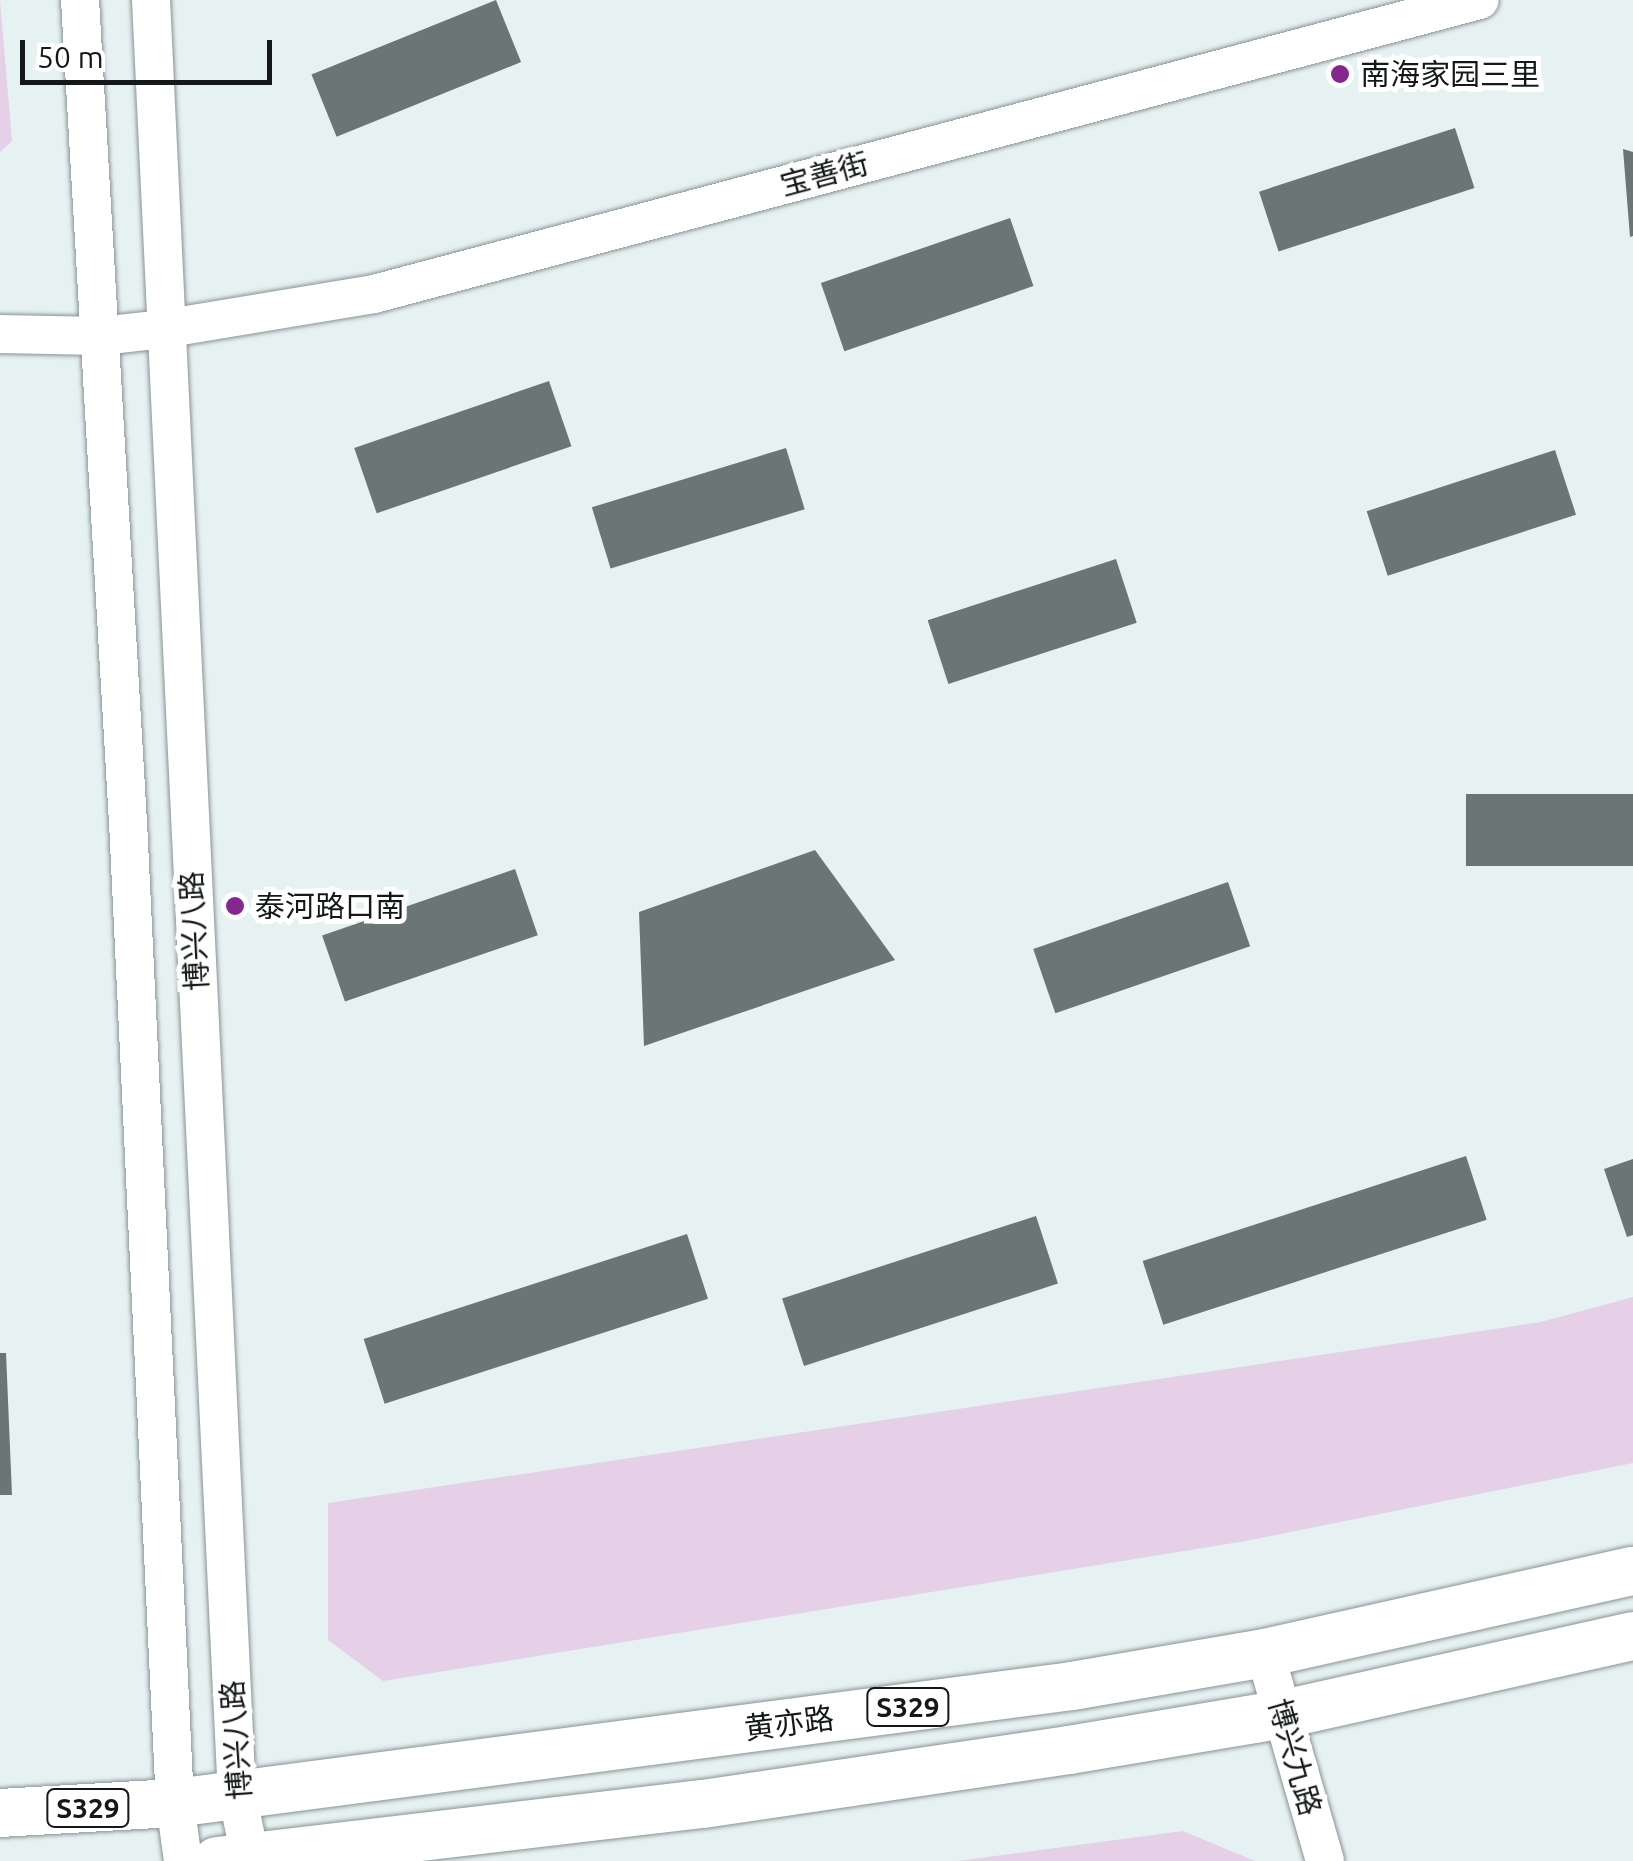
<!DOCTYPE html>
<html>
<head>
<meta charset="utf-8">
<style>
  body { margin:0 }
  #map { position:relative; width:1633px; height:1861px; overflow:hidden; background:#e6f1f2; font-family:Ubuntu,"Noto Sans SC",sans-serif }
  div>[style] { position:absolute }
  .green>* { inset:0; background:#e6d0e8 }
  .building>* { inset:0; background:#6b7575; transform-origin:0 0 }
  .roads { filter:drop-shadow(0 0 2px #899394) drop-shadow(0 0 2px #899394) }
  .minor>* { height:38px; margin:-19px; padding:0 19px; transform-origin:19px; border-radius:19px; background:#fff }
  .major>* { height:48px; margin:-24px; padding:0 24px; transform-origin:24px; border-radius:24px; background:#fff }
  .dots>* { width:28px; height:28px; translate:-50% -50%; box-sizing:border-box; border:5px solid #fff; border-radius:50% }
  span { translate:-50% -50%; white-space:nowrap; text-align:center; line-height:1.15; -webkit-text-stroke:10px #fff; paint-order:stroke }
  .shield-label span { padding:2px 8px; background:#fff; border:2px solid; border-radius:8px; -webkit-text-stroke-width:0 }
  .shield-label { font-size:28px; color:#141818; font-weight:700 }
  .poi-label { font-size:30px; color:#141818 }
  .left { translate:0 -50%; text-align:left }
  .street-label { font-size:30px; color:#141818 }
  .scale { position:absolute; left:20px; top:40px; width:252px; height:45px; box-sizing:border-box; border:5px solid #141818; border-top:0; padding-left:12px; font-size:30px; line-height:35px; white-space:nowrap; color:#141818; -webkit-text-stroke:8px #fff; paint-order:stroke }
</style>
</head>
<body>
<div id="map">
  <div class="green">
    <i style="clip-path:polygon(0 0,12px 141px,0 152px)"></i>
    <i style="clip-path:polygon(1633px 1297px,1633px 1463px,1246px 1541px,383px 1681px,328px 1640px,328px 1503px,1541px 1322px)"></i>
    <i style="clip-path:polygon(1183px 1831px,1255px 1861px,958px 1861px)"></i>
  </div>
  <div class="building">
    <i style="left:496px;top:0;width:67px;height:199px;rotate:68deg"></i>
    <i style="left:1455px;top:128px;width:63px;height:206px;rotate:72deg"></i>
    <i style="clip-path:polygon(1623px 149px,1633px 152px,1633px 236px,1630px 237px)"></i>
    <i style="left:1010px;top:218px;width:72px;height:200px;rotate:71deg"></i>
    <i style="left:549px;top:381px;width:69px;height:206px;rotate:71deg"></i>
    <i style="left:786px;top:448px;width:64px;height:203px;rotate:73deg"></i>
    <i style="left:1555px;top:450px;width:68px;height:198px;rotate:72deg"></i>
    <i style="left:1116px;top:559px;width:67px;height:198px;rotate:72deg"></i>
    <i style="left:1633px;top:794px;width:72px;height:167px;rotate:90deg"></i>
    <i style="clip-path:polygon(815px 850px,895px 960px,644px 1046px,639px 912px)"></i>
    <i style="left:515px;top:869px;width:70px;height:204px;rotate:71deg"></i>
    <i style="left:1228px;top:882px;width:68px;height:206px;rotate:71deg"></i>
    <i style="left:1466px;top:1156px;width:67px;height:340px;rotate:72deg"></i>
    <i style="clip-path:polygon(1633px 1159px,1633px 1235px,1627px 1237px,1604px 1169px)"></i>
    <i style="left:1036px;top:1216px;width:71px;height:267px;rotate:72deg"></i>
    <i style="left:687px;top:1234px;width:68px;height:340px;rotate:72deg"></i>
    <i style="clip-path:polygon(0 1353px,6px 1353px,12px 1495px,0 1495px)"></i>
  </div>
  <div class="roads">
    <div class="minor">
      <i style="left:80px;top:0;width:823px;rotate:86.66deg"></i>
      <i style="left:128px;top:822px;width:982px;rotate:87.26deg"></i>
      <i style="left:175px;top:1803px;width:59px;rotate:82.1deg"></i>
      <i style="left:151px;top:0;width:1796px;rotate:87.26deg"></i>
      <i style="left:237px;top:1794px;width:68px;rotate:78.2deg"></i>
      <i style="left:0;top:334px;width:101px;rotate:1.1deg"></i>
      <i style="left:101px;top:336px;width:62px;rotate:-6.4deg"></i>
      <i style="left:163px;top:329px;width:214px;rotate:-9.4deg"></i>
      <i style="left:374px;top:294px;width:1144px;rotate:-14.89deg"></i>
      <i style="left:1265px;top:1653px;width:216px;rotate:73.9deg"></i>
    </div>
    <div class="major">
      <i style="left:0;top:1813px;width:175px;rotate:-3.3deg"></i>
      <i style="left:175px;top:1803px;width:905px;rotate:-7.43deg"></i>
      <i style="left:1072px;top:1686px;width:196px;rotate:-9.7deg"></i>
      <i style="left:1265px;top:1653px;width:377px;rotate:-12.6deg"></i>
      <i style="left:217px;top:1861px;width:489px;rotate:-6.7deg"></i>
      <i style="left:703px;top:1804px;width:370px;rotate:-8.4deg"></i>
      <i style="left:1069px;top:1750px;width:218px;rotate:-9.5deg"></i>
      <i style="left:1284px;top:1714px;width:358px;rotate:-12.6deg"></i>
    </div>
  </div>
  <div class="dots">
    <i style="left:1340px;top:74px;background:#862690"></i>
    <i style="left:235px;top:906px;background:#862690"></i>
  </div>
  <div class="shield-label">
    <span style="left:908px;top:1707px">S329</span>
    <span style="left:88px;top:1808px">S329</span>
  </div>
  <div class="poi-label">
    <span class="left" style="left:1360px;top:74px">南海家园三里</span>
    <span class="left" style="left:255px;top:906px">泰河路口南</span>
  </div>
  <div class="street-label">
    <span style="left:824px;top:174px;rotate:-15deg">宝善街</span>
    <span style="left:194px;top:931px;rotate:-93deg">博兴八路</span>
    <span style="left:789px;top:1723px;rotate:-7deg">黄亦路</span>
    <span style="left:236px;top:1740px;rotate:-94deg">博兴八路</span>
    <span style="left:1295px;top:1757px;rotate:74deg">博兴九路</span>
  </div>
  <div class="scale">50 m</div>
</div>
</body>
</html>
